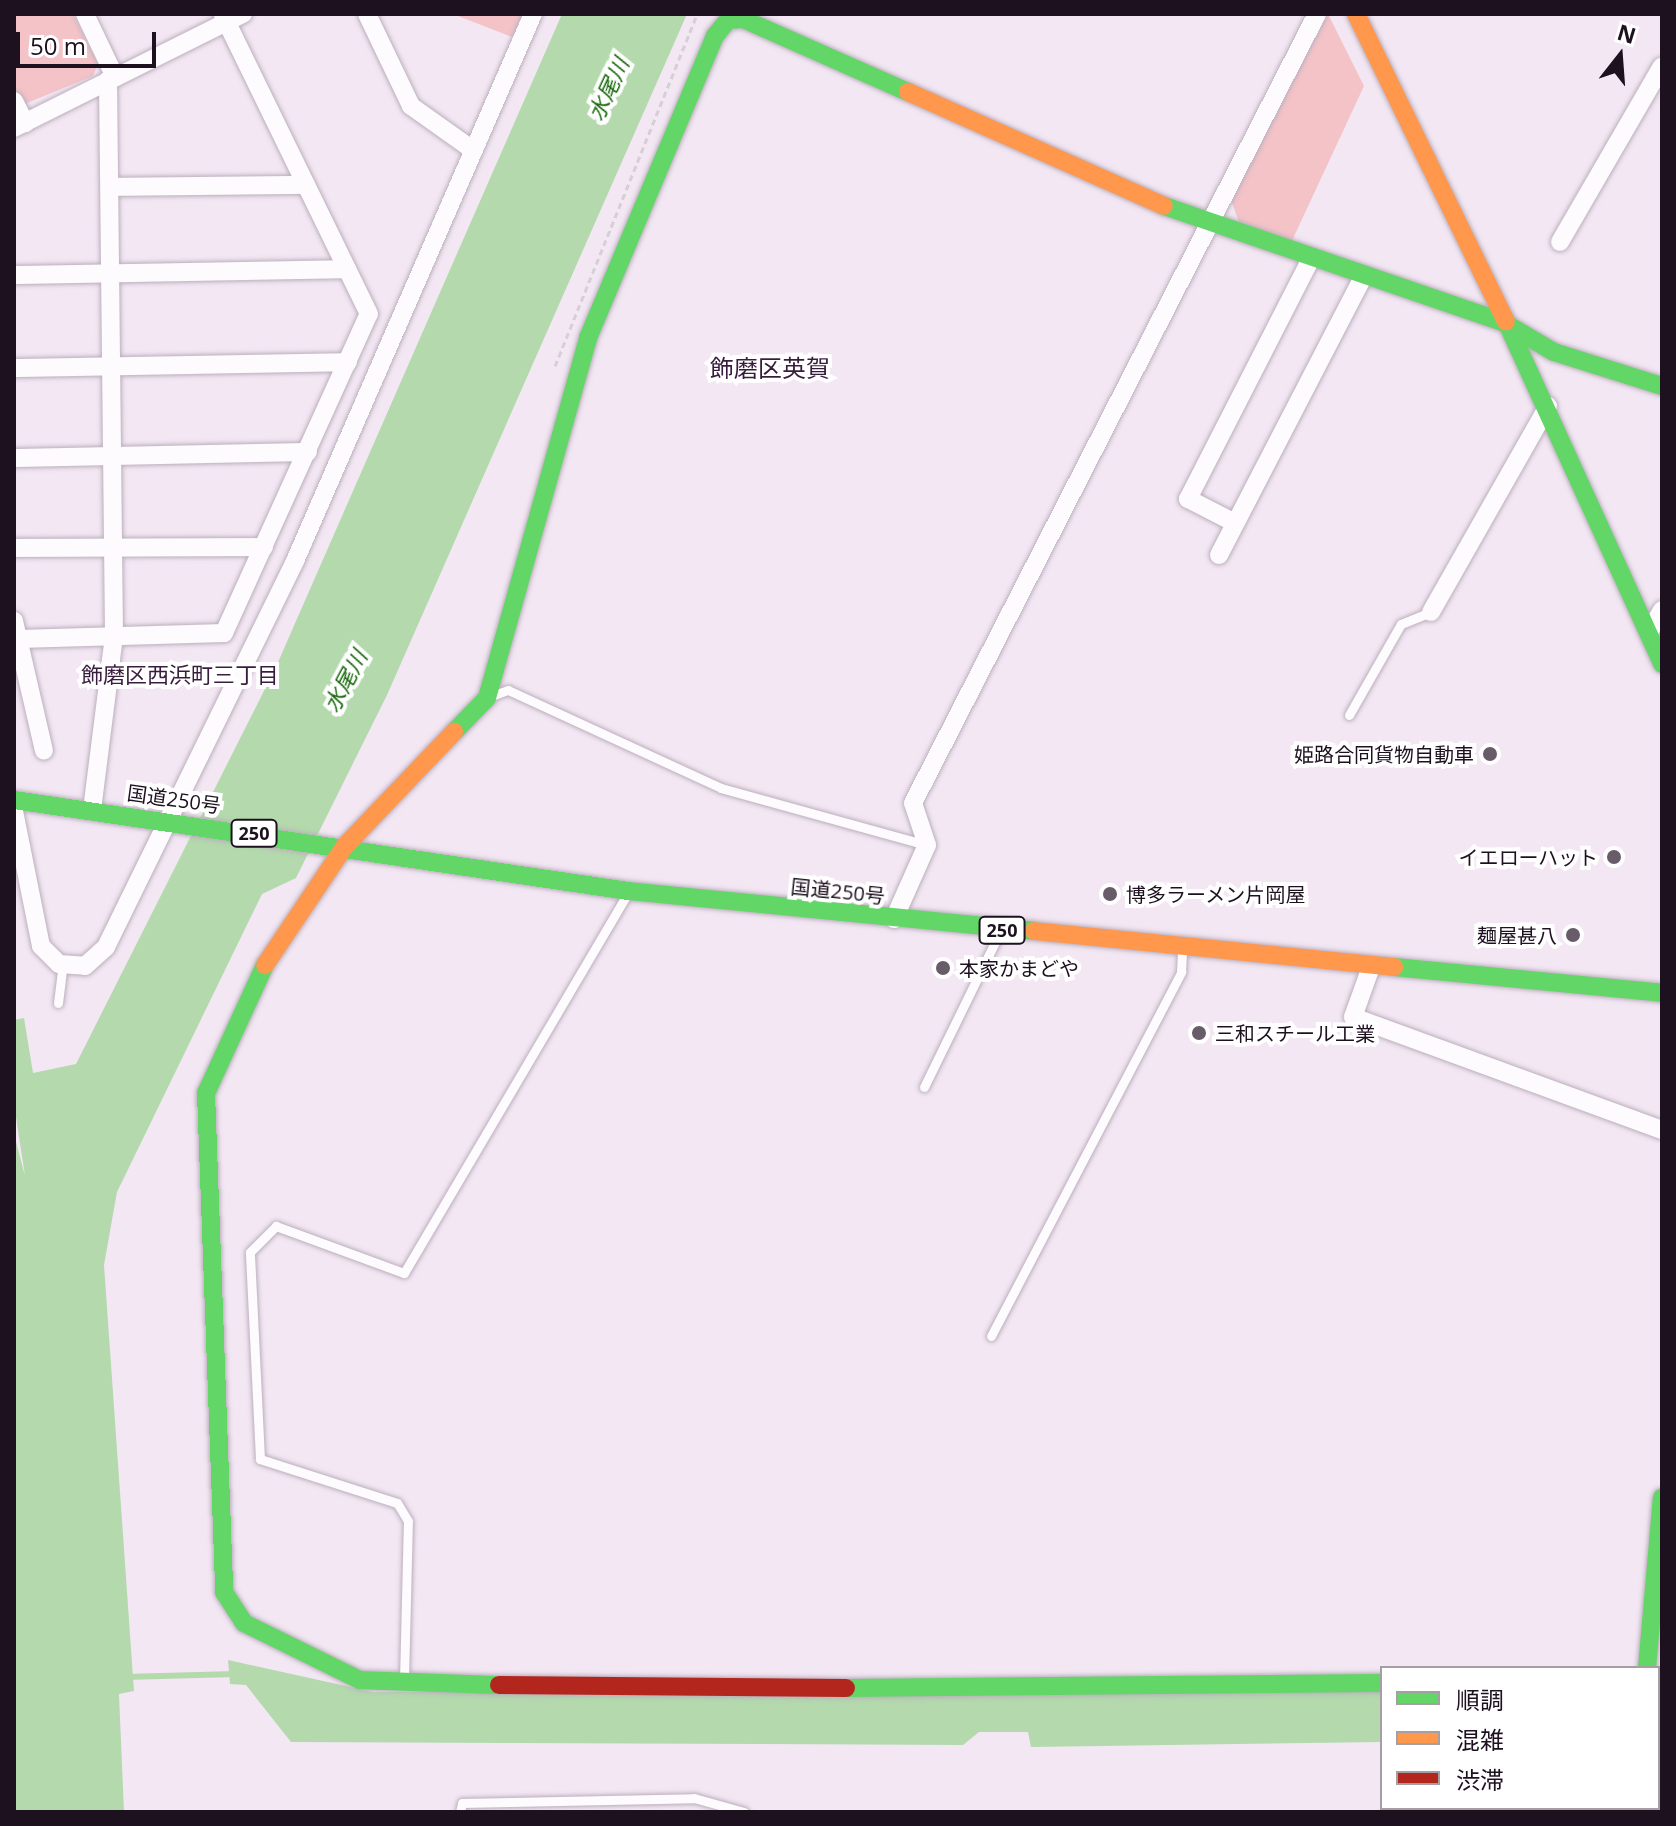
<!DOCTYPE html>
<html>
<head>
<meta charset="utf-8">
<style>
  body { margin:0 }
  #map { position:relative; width:1676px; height:1826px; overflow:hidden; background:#f3e7f4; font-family:"Open Sans","Noto Sans JP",sans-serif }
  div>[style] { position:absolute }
  .green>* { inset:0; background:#f3c3c8 }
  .water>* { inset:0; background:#b3d9ad }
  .stream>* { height:6px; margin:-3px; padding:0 3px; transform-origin:3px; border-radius:3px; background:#b3d9ad }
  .path>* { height:3px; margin-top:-1.5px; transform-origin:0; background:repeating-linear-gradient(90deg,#d4d0d4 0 6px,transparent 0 10px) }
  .roads { filter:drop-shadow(0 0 2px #bbafbc) drop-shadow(0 0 2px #bbafbc) }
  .lane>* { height:9px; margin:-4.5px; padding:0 4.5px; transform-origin:4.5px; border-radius:4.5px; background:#fdfbfd }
  .street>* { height:18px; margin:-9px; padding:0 9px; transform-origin:9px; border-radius:9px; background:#fdfbfd }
  .fast>* { height:18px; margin:-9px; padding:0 9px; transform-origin:9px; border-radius:9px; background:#63d668 }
  .slow>* { height:18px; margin:-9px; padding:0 9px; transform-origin:9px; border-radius:9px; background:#ff974d }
  .jam>* { height:18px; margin:-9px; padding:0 9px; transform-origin:9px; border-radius:9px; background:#b3261e }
  .dots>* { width:22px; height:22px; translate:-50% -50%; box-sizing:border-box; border:4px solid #fff; border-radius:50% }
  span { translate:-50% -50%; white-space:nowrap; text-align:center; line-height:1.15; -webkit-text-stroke:8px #fff; paint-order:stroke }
  .shield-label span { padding:2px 6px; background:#fff; border:2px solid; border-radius:6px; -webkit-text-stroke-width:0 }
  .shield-label { font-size:18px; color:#1d101f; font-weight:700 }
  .poi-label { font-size:20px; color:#1d101f }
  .right { translate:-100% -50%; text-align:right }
  .left { translate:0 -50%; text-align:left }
  .street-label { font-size:20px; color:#1d101f }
  .water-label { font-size:22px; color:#19690d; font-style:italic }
  .neighbourhood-label { font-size:22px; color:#381c3d }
  .quarter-label { font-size:24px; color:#381c3d }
  .frame { position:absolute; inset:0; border:16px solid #1d101f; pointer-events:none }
  .legend { position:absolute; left:1380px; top:1666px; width:280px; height:144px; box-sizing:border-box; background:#fff; border:2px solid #a59fa5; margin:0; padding:10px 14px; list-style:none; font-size:24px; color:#1d101f }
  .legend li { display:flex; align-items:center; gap:16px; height:40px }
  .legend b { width:40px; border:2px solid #a59fa5 }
  .north { position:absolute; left:1580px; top:16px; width:80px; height:80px; -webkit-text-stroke:6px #fff; paint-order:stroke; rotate:17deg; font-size:22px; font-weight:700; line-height:32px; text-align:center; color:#1d101f }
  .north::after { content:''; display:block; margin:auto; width:28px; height:36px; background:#1d101f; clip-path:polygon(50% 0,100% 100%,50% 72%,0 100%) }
  .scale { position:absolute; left:16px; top:32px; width:140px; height:36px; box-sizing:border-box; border:4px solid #1d101f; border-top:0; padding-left:10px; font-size:24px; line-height:28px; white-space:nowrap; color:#1d101f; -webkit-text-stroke:6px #fff; paint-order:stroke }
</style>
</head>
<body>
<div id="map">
  <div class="green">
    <i style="clip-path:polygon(14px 14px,73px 14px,98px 64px,93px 76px,22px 105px,14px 87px)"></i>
    <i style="clip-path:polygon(453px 14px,523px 14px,512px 37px)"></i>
    <i style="clip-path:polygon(1328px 14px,1364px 86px,1290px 245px,1240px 225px,1231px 200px)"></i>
  </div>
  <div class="water">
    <i style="clip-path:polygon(562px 14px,687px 14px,387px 695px,296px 878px,262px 894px,117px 1192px,104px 1265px,134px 1691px,119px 1694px,124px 1812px,14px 1812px,14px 1134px,25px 1176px,14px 1104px,14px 1020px,24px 1018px,33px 1073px,76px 1064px,275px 669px)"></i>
    <i style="clip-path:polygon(228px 1660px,373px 1692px,1382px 1691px,1382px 1742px,1031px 1747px,1028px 1732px,979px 1732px,963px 1745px,291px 1742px,246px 1685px,230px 1684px)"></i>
  </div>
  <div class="stream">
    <i style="left:124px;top:1677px;width:112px;rotate:-1.5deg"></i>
  </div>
  <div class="path">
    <i style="left:555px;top:366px;width:380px;rotate:-68deg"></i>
  </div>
  <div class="roads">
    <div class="lane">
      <i style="left:494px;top:695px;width:15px;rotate:-20deg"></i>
      <i style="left:508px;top:690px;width:234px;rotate:24.7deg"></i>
      <i style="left:721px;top:788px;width:214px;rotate:15.5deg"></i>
      <i style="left:1349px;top:715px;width:105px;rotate:-60.3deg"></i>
      <i style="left:1401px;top:624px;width:32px;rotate:-22deg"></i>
      <i style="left:58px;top:1003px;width:38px;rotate:-83deg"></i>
      <i style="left:924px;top:1087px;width:168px;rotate:-63.9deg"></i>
      <i style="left:991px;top:1336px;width:411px;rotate:-62.4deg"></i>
      <i style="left:1181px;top:972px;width:21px;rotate:-87deg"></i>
      <i style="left:404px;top:1681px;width:160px;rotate:-88.6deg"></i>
      <i style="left:408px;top:1521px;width:21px;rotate:-121deg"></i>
      <i style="left:397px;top:1503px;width:144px;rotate:-162.2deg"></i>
      <i style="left:260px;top:1459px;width:207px;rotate:-92.8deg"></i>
      <i style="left:250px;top:1252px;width:37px;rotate:-45deg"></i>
      <i style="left:276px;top:1226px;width:136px;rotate:20.2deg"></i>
      <i style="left:404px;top:1273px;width:435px;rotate:-59.5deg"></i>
      <i style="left:460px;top:1812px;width:9px;rotate:-77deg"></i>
      <i style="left:462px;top:1803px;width:232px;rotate:-1.2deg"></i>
      <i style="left:694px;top:1798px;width:52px;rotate:15.6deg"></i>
    </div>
    <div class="street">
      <i style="left:85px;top:14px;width:70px;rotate:64.5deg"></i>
      <i style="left:367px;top:14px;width:102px;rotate:64.4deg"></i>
      <i style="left:411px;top:106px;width:76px;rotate:35.4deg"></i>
      <i style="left:14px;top:101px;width:25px;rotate:63deg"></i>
      <i style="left:14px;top:128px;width:256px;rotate:-26.5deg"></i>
      <i style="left:110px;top:187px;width:196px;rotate:-0.6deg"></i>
      <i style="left:1560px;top:242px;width:203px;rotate:-59.9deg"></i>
      <i style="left:14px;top:275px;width:333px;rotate:-1deg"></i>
      <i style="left:14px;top:368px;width:334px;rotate:-1deg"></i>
      <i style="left:14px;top:458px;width:294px;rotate:-1.2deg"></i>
      <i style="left:1235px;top:523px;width:53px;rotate:-152.9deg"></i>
      <i style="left:1188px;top:499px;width:264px;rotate:-62.9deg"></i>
      <i style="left:14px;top:548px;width:250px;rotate:-0.2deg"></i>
      <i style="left:1219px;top:555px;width:309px;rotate:-62.6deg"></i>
      <i style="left:1431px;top:612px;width:237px;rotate:-60.4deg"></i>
      <i style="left:14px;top:621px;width:133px;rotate:77deg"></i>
      <i style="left:1651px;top:629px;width:22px;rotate:-60deg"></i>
      <i style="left:19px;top:639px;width:205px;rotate:-1.7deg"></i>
      <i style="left:224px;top:633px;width:350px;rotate:-65.6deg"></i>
      <i style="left:369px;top:314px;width:334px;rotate:-116deg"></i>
      <i style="left:92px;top:810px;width:176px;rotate:-82.8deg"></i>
      <i style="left:114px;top:635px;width:555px;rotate:-90.62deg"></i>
      <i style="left:14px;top:811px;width:138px;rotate:78.7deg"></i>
      <i style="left:41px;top:946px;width:25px;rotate:45deg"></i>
      <i style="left:59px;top:964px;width:26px;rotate:4deg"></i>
      <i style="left:85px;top:966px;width:28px;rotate:-42deg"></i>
      <i style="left:106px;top:947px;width:430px;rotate:-63.9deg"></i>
      <i style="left:295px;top:561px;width:597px;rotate:-66.49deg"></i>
      <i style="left:894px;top:919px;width:81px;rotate:-66deg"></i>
      <i style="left:927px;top:845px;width:44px;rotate:-108.4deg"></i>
      <i style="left:913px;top:803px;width:886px;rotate:-62.89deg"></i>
      <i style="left:1371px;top:967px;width:53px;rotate:109.8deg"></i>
      <i style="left:1353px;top:1017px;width:329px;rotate:20.1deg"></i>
      <i style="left:1658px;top:1679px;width:4px"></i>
    </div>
    <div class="fast">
      <i style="left:1164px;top:206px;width:358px;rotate:18.9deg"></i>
      <i style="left:1503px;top:322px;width:59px;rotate:30.5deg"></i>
      <i style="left:1554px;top:352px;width:113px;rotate:17.5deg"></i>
      <i style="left:1506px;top:321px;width:377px;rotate:65.5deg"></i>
      <i style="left:454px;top:732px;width:47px;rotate:-45.9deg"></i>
      <i style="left:487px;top:698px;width:374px;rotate:-74.3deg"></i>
      <i style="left:588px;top:338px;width:328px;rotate:-67.2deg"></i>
      <i style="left:715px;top:36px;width:21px;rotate:-51deg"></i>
      <i style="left:728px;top:20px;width:15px;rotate:-4deg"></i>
      <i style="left:743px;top:19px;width:180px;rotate:23.9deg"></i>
      <i style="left:14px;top:800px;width:621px;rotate:8.43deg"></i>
      <i style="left:628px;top:891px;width:408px;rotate:5.6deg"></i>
      <i style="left:265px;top:965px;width:141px;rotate:114.7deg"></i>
      <i style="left:206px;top:1093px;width:499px;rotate:87.9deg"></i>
      <i style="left:224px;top:1592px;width:37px;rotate:57deg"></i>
      <i style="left:244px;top:1623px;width:129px;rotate:26.2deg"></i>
      <i style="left:360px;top:1680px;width:139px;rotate:2.1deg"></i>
      <i style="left:1394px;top:967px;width:269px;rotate:5.5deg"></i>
      <i style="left:1647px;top:1668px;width:171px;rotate:-85deg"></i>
      <i style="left:846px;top:1688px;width:536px;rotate:-0.53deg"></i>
    </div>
    <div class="slow">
      <i style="left:1356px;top:14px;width:342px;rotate:64deg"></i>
      <i style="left:908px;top:92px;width:280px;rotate:24deg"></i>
      <i style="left:1034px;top:931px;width:362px;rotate:5.7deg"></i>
      <i style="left:265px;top:965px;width:143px;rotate:-56.1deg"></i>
      <i style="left:345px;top:846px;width:158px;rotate:-46.3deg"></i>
    </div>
    <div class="jam">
      <i style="left:499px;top:1685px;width:347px;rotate:0.5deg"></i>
      <i style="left:1636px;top:1812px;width:4px;rotate:-76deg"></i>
    </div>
  </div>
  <div class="dots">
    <i style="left:1490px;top:754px;background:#685b6a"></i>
    <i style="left:1614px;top:857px;background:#685b6a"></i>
    <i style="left:1110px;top:894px;background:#685b6a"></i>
    <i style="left:1573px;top:935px;background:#685b6a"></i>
    <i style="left:943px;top:968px;background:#685b6a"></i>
    <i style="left:1199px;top:1033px;background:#685b6a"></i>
  </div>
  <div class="shield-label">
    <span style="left:254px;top:833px">250</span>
    <span style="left:1002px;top:930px">250</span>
  </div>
  <div class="poi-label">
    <span class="right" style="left:1474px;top:754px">姫路合同貨物自動車</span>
    <span class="right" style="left:1598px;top:857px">イエローハット</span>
    <span class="left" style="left:1126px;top:894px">博多ラーメン片岡屋</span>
    <span class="right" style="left:1557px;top:935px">麺屋甚八</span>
    <span class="left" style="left:959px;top:968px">本家かまどや</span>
    <span class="left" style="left:1215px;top:1033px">三和スチール工業</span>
  </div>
  <div class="street-label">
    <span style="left:174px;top:799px;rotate:8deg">国道250号</span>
    <span style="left:838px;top:891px;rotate:6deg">国道250号</span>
  </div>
  <div class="water-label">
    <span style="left:608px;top:89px;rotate:-65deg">水尾川</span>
    <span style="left:345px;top:681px;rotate:-62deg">水尾川</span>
  </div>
  <div class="neighbourhood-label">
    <span style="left:180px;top:675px">飾磨区西浜町三丁目</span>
  </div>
  <div class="quarter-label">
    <span style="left:770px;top:368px">飾磨区英賀</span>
  </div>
  <div class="frame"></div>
  <ul class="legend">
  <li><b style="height:10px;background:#63d668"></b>順調</li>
  <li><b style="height:10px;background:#ff974d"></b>混雑</li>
  <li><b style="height:10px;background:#b3261e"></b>渋滞</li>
  </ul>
  <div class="north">N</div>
  <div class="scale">50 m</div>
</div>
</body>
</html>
